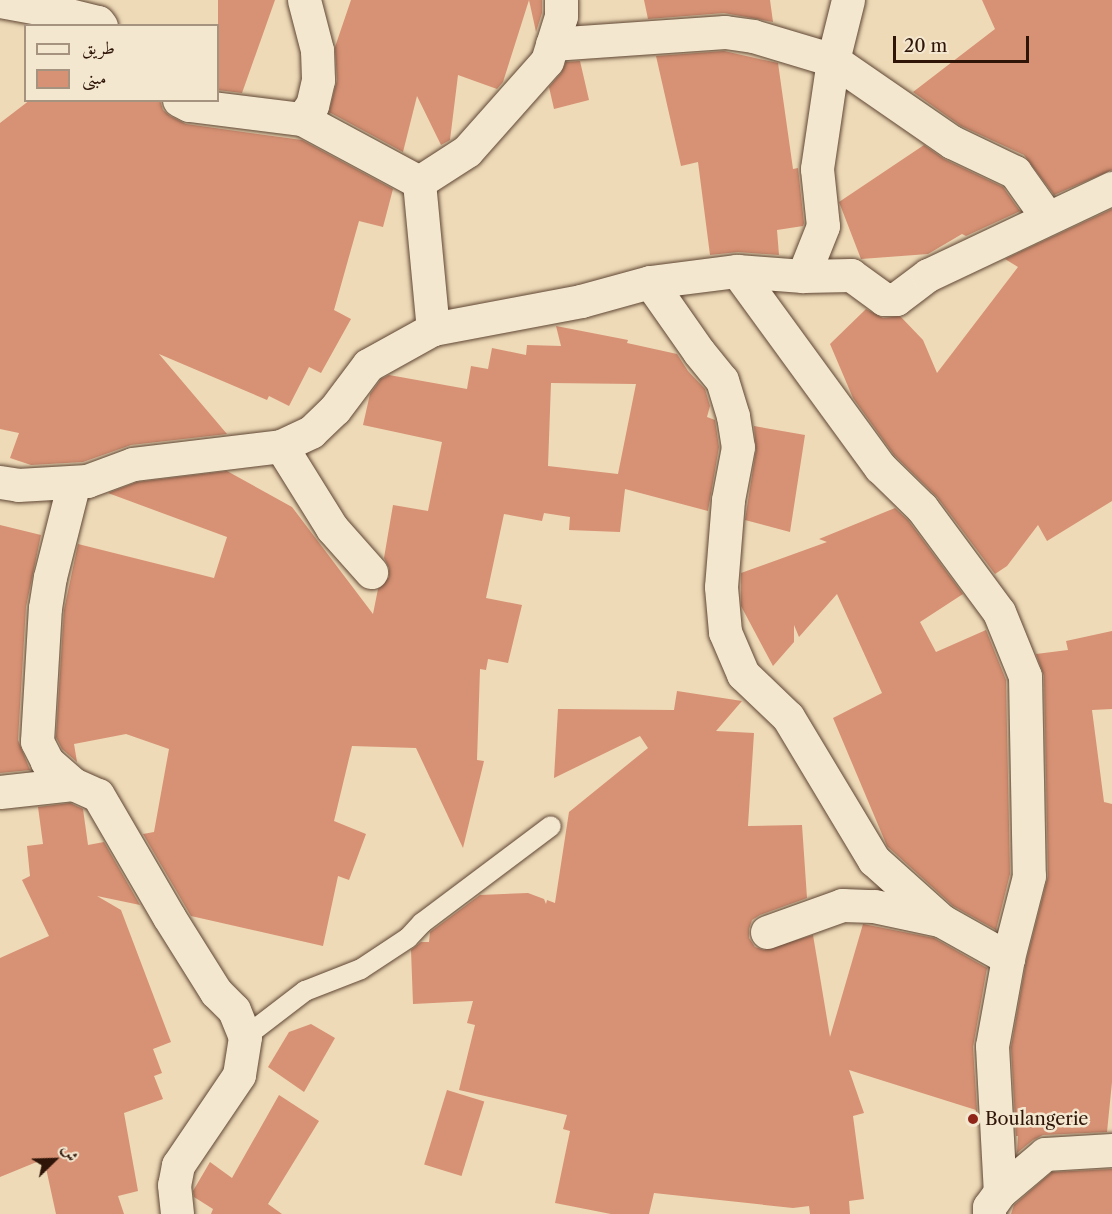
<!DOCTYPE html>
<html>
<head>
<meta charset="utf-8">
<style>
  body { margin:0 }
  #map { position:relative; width:1112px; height:1214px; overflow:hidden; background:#eedab7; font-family:"Libre Caslon Text",Amiri,serif }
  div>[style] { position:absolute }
  .building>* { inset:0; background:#d79174; transform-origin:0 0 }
  .roads { filter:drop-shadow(0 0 2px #5f4634) drop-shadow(0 0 2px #5f4634) }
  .lane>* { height:20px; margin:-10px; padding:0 10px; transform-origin:10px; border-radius:10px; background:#f4e7d0 }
  .street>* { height:33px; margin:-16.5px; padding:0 16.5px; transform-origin:16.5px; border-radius:16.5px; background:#f4e7d0 }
  .dots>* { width:16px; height:16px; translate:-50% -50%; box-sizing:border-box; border:3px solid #f4e7d0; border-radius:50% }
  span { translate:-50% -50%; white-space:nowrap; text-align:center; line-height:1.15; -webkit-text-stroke:5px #f4e7d0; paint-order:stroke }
  .poi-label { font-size:18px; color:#2f1508 }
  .left { translate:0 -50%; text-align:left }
  .legend { position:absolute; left:24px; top:24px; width:195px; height:78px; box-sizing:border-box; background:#f4e7d0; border:2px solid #a59380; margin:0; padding:8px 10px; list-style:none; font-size:18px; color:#2f1508 }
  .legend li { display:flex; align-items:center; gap:12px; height:30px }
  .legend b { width:30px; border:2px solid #a59380 }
  .north { position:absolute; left:24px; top:1130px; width:60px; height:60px; -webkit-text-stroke:4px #f4e7d0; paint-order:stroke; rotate:67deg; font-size:16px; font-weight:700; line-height:24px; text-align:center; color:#2f1508 }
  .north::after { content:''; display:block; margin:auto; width:21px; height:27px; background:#2f1508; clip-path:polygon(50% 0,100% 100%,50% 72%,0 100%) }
  .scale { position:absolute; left:893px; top:36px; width:136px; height:27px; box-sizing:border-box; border:3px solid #2f1508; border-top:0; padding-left:8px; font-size:18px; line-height:21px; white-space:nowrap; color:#2f1508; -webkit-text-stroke:4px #f4e7d0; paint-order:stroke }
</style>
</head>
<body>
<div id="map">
  <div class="building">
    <i style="clip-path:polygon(218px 0,275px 0,242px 93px,218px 90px)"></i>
    <i style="clip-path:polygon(351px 0,529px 0,503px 82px,497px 89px,458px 75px,450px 140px,441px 145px,417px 96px,403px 152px,329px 112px,337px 80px,335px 47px)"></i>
    <i style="clip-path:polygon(529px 0,542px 0,542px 13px,536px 32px)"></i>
    <i style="clip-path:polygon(644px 0,770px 0,773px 22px,724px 13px,648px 19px)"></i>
    <i style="clip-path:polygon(982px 0,1112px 0,1112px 170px,1054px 195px,1024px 155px,961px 126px,913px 92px,995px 29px)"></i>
    <i style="clip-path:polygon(724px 51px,778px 63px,793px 169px,798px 168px,804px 223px,803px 226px,777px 230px,779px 255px,738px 252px,710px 255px,698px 162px,681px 166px,656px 56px)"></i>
    <i style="clip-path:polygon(580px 61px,589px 100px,554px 109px,549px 87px,561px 73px,566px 62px)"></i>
    <i style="clip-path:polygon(30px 100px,160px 100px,163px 110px,170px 116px,186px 124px,302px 140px,393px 189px,383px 227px,359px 221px,334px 310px,351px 319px,321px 373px,309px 367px,289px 406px,269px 396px,267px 400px,159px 354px,227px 434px,131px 445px,83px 462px,31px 465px,10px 458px,19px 433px,0 429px,0 123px)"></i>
    <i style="clip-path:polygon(924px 145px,944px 159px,1003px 187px,1020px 211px,966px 236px,962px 234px,928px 254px,861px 259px,839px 202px)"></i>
    <i style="clip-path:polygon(1112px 209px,1112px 501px,1047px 541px,1038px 525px,1007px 566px,995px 574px,937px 497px,894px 455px,853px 398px,830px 344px,866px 309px,883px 318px,900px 316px,923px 340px,937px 373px,1018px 267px,1005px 259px)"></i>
    <i style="clip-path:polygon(evenodd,556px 326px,628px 340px,627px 343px,677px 354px,688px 371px,705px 389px,710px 406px,707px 417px,715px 420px,719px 447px,708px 511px,625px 489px,620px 532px,569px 530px,570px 517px,544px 513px,542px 521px,504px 514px,486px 598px,522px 605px,508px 663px,488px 659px,486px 670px,480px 669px,477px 760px,484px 761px,463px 848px,416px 748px,352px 746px,334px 821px,366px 834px,349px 880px,338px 876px,323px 946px,191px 916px,143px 834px,154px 832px,169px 749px,126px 734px,74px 744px,77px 762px,62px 749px,56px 737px,64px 610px,78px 544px,214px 578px,227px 537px,108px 493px,137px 482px,227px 471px,292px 507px,373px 614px,378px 589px,389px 577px,389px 568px,384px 558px,393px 505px,428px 511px,442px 442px,363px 425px,370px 394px,381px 379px,389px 375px,467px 389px,471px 366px,488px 369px,492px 348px,526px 355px,527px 345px,561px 346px,556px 326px,551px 383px,636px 384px,618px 474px,548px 466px,551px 383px)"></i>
    <i style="clip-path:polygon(754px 426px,805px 435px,790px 532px,745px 520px,756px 450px)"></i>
    <i style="clip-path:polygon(895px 508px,908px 520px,963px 594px,920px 622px,936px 652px,986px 630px,1006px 680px,1010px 874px,996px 930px,953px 906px,887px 846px,833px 718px,882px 693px,837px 594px,799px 637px,794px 625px,794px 642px,773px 666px,741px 606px,741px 573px,827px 542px,819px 539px)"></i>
    <i style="clip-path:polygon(0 525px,41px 535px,26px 607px,18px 740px,30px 770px,0 773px)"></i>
    <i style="clip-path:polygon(1112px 631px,1112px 709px,1092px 710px,1104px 802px,1112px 804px,1112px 1082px,1107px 1132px,1043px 1135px,1033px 1140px,1017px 1153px,1018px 1136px,1016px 1136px,1011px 1047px,1026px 962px,1048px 876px,1044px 676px,1036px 654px,1068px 650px,1066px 641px)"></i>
    <i style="clip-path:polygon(677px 691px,742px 701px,716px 731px,754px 733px,748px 826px,802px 825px,807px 898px,760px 915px,752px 920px,749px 929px,749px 938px,755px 947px,764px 950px,813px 935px,830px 1037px,863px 924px,934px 938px,987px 968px,973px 1047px,978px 1126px,972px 1125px,976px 1110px,849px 1070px,864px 1113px,853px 1116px,864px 1199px,849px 1201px,850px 1214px,810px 1214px,809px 1206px,793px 1208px,654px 1193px,649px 1214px,611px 1214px,555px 1203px,570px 1131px,563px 1129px,567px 1115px,459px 1090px,475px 1025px,467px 1023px,473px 1001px,413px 1004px,411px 950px,421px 942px,429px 942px,430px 932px,480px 895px,528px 893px,544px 899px,546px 904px,547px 900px,555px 903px,569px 812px,648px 748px,640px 736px,554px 778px,558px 709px,674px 710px)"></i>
    <i style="clip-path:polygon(70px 803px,83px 809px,88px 845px,104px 842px,140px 905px,97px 896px,121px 910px,171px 1042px,153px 1049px,162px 1073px,154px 1076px,163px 1099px,124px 1113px,138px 1191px,118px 1196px,124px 1214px,56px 1214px,44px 1159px,0 1177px,0 958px,49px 936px,22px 880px,30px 876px,27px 846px,43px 844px,38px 807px)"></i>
    <i style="clip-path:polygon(311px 1024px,335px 1038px,304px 1092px,268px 1067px,289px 1032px)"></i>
    <i style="left:447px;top:1090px;width:39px;height:78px;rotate:17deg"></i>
    <i style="clip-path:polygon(279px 1095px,319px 1121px,268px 1204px,282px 1214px,211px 1214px,213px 1209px,194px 1197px,193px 1191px,210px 1162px,232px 1178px)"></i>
    <i style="clip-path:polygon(1112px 1169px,1112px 1214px,1011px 1214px,1014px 1205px,1052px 1172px)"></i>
  </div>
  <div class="roads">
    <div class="lane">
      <i style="left:245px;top:1037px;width:76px;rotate:-37.5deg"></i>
      <i style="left:305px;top:991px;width:60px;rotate:-21.4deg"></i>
      <i style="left:361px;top:969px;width:56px;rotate:-33.4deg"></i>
      <i style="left:408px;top:938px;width:21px;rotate:-47deg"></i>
      <i style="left:422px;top:923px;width:161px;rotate:-36.9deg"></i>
    </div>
    <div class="street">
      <i style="left:304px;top:0;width:52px;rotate:75.4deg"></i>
      <i style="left:317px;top:50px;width:30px;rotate:88deg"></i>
      <i style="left:318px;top:80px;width:26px;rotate:103deg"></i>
      <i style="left:312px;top:105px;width:17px;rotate:126deg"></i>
      <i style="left:302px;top:119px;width:133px;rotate:28.3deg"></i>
      <i style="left:419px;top:182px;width:148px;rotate:84.6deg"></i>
      <i style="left:848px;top:0;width:62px;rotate:104deg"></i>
      <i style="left:833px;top:60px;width:145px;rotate:34.6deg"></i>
      <i style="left:952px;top:142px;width:70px;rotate:25.5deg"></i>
      <i style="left:1015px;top:172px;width:55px;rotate:54.6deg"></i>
      <i style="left:0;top:1px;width:50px;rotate:10.4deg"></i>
      <i style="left:49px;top:10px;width:50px;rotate:13.8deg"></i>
      <i style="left:98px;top:22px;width:5px;rotate:53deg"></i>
      <i style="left:552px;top:44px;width:173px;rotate:-4deg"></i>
      <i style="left:725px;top:32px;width:28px;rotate:8deg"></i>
      <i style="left:753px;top:36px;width:84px;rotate:16.7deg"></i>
      <i style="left:833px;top:60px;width:110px;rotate:98.4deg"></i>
      <i style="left:817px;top:169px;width:57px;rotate:84deg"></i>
      <i style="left:823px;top:226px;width:54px;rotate:111.8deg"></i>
      <i style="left:179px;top:100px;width:11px;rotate:27deg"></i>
      <i style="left:189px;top:105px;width:114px;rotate:7.1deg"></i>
      <i style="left:419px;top:182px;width:57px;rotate:-32.9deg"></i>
      <i style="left:467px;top:151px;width:120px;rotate:-48.4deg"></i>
      <i style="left:547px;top:61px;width:47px;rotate:-72.7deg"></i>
      <i style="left:561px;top:16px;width:16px;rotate:-90deg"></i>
      <i style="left:737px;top:271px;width:243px;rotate:53.9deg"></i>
      <i style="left:880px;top:467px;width:59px;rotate:44.3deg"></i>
      <i style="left:922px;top:508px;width:129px;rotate:53.5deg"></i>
      <i style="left:999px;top:612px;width:69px;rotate:67.9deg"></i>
      <i style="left:1025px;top:676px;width:200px;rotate:88.9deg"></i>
      <i style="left:1029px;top:876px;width:85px;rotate:104.4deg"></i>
      <i style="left:1008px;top:958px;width:89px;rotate:100.3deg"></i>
      <i style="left:992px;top:1046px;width:146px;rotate:86.9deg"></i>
      <i style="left:650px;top:282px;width:85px;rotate:55deg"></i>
      <i style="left:699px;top:352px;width:36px;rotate:51deg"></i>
      <i style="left:722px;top:380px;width:38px;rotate:73deg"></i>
      <i style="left:733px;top:416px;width:31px;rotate:81deg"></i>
      <i style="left:738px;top:447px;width:54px;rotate:100.7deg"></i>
      <i style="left:728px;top:500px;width:87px;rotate:94.6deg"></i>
      <i style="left:721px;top:587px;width:45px;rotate:84.9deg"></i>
      <i style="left:725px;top:632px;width:46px;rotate:66.8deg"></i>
      <i style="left:743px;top:674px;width:62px;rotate:43.7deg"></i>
      <i style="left:788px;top:717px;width:167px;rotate:59deg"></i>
      <i style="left:874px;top:860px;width:91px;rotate:41.9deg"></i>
      <i style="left:942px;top:921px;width:76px;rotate:29.3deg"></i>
      <i style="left:281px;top:446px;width:97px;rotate:58.1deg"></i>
      <i style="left:332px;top:528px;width:59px;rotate:48.4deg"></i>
      <i style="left:0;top:482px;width:18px;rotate:9deg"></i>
      <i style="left:18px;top:485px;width:69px;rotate:-3.3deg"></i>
      <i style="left:87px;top:481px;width:49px;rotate:-20.3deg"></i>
      <i style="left:133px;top:464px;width:149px;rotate:-6.9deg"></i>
      <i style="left:281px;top:446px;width:33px;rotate:-25deg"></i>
      <i style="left:311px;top:432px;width:33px;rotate:-44deg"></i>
      <i style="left:335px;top:409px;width:55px;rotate:-53.1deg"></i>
      <i style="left:368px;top:365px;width:74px;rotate:-29deg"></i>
      <i style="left:433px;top:329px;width:151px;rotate:-10.7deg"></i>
      <i style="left:581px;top:301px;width:72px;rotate:-15.4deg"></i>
      <i style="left:650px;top:282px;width:88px;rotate:-7.2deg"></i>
      <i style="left:737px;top:271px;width:66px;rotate:4.3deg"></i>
      <i style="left:803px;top:276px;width:48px;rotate:-1.2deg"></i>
      <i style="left:851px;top:275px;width:41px;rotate:36deg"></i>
      <i style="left:884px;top:299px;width:12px"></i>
      <i style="left:896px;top:299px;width:40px;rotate:-37deg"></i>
      <i style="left:928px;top:275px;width:204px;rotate:-25.3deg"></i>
      <i style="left:73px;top:784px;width:35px;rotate:-139deg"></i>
      <i style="left:47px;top:761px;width:22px;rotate:-117deg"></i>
      <i style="left:37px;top:741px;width:133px;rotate:-86.6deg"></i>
      <i style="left:45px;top:608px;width:31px;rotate:-81deg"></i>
      <i style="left:50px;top:577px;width:98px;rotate:-75.8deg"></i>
      <i style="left:0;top:792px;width:73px;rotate:-6.3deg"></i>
      <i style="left:73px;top:784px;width:27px;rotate:24deg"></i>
      <i style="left:98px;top:795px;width:141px;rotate:59.8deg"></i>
      <i style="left:169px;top:917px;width:89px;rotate:57.9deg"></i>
      <i style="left:216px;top:992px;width:25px;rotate:45deg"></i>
      <i style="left:234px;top:1010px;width:29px;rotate:68deg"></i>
      <i style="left:245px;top:1037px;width:38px;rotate:99deg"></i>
      <i style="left:239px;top:1075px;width:109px;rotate:124.1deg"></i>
      <i style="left:178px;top:1165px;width:20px;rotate:101deg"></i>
      <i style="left:174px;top:1185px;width:29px;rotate:84deg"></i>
      <i style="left:767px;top:932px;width:80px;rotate:-19.8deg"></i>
      <i style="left:842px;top:905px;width:32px;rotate:2deg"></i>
      <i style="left:874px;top:906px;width:66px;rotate:12.2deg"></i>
      <i style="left:989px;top:1214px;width:7px;rotate:-90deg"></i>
      <i style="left:989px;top:1207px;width:19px;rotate:-54deg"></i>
      <i style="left:1000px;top:1192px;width:59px;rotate:-40.2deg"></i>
      <i style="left:1045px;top:1154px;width:67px;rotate:-3.4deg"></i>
    </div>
  </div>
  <div class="dots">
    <i style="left:973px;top:1119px;background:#8f2418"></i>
  </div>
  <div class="poi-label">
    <span class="left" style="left:985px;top:1119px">Boulangerie</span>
  </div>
  <ul class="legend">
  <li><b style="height:8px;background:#f4e7d0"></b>طريق</li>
  <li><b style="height:16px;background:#d79174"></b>مبنى</li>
  </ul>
  <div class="north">ش</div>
  <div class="scale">20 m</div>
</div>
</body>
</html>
